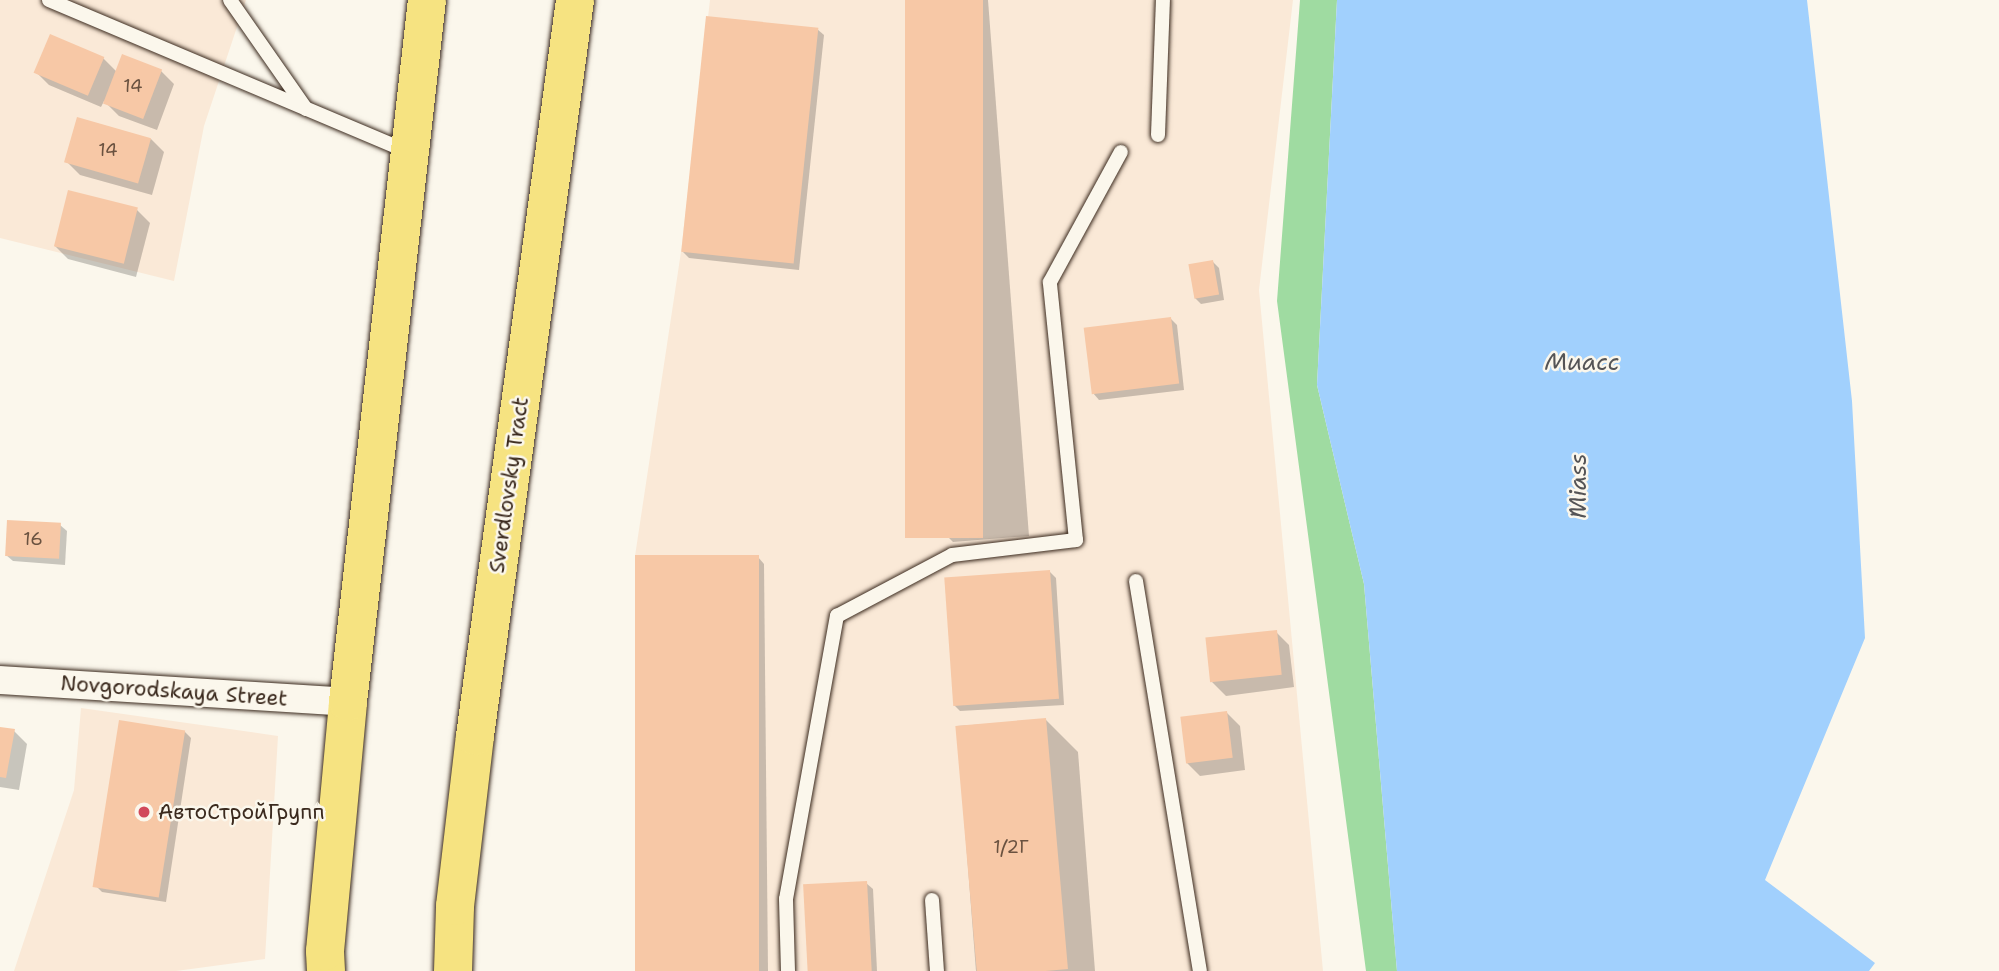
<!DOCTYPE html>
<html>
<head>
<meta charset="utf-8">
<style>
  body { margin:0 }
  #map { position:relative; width:1999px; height:971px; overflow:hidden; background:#fbf7ec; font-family:"Shantell Sans",sans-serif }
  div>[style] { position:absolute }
  .built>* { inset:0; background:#fae9d7 }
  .green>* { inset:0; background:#9fdba1 }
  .water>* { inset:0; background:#a1d0fd }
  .shadow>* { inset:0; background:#0003 }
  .building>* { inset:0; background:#f7c8a6; transform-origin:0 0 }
  .roads { filter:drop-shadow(0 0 2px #3b2a1e) drop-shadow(0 0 2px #3b2a1e) }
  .lane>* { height:14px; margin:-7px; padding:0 7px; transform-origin:7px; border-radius:7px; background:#fbf7ec }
  .street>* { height:28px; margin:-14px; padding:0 14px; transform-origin:14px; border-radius:14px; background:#fbf7ec }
  .primary>* { height:38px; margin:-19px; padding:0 19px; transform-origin:19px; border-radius:19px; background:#f6e381 }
  .dots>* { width:19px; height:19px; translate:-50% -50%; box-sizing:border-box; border:4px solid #fbf7ec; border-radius:50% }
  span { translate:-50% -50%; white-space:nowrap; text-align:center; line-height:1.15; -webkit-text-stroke:5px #fbf7ec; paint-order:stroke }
  .number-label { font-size:18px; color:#6a5240 }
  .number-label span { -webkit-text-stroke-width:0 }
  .street-label { font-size:21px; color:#3b2a1e }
  .poi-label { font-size:21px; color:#3b2a1e }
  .left { translate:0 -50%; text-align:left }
  .water-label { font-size:23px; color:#545456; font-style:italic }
</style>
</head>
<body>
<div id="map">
  <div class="built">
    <i style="clip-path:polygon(0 0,246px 0,204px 126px,174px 281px,0 238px)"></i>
    <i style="clip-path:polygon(710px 0,1293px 0,1259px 290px,1323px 971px,639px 971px,635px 556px,681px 252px)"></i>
    <i style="clip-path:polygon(81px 708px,278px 736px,265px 959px,176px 971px,14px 971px,74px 790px)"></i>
  </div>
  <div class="green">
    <i style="clip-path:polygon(1300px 0,1337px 0,1317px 385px,1364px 584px,1397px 971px,1366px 971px,1277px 301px)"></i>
  </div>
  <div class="water">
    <i style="clip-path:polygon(1337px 0,1807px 0,1852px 401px,1865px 638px,1765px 880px,1875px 963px,1869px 971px,1397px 971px,1364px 584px,1317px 385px)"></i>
  </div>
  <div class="shadow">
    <i style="clip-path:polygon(907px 0,988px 0,1029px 536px,953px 542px,947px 536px)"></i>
    <i style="clip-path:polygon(817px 29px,824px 35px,799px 270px,689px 258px,682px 251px)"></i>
    <i style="clip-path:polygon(103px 58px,117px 72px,161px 71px,174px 84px,157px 130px,119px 116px,104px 101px,101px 107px,49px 85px,36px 72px)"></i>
    <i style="clip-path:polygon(151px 139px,164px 152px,152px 195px,80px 175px,67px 162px)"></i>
    <i style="clip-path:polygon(137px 210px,150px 223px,136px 277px,68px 259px,55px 246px)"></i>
    <i style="clip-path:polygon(1213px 262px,1219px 268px,1224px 300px,1201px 304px,1195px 298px)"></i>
    <i style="clip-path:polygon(1171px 319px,1177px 325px,1184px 390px,1099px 400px,1093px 393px)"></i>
    <i style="clip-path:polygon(60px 525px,67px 531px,65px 565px,13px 561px,6px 555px)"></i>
    <i style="clip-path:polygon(758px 557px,764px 564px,768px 971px,641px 971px)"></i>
    <i style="clip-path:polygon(1050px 572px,1056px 578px,1064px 705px,960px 711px,954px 705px)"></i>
    <i style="clip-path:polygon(1276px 632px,1289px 645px,1294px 687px,1226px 696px,1212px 682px)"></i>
    <i style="clip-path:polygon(1227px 713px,1240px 726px,1245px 770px,1200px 776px,1187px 763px)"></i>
    <i style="clip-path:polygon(1046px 720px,1078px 752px,1095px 971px,976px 971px,957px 726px)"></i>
    <i style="clip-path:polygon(0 728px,14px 731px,27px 744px,19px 790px,0 787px)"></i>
    <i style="clip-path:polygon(184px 731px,191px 738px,166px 902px,102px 892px,96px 886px)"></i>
    <i style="clip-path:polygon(866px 883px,873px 889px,877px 971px,810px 971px)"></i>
  </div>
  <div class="building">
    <i style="left:905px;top:0;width:78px;height:538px"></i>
    <i style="left:706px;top:16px;width:113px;height:237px;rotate:6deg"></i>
    <i style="left:50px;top:34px;width:59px;height:42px;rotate:23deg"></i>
    <i style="left:122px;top:54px;width:43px;height:53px;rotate:21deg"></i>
    <i style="left:77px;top:117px;width:77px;height:47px;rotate:16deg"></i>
    <i style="left:68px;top:190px;width:72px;height:58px;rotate:14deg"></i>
    <i style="left:1213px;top:260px;width:35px;height:25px;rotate:80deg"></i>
    <i style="left:1171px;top:317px;width:67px;height:88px;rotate:83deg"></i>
    <i style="left:7px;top:520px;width:54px;height:36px;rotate:3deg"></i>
    <i style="left:759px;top:555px;width:416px;height:124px;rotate:90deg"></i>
    <i style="left:1050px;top:570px;width:129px;height:106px;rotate:86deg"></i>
    <i style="left:1277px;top:630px;width:45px;height:72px;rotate:84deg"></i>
    <i style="left:1227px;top:711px;width:47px;height:47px;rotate:83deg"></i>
    <i style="left:1046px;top:718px;width:252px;height:91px;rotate:85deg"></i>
    <i style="left:119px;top:720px;width:67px;height:169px;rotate:9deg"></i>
    <i style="clip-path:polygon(0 727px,15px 729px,6px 778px,0 777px)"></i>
    <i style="left:867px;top:881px;width:90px;height:64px;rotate:87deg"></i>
  </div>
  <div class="roads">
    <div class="lane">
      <i style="left:49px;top:0;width:390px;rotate:22.9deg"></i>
      <i style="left:230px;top:0;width:133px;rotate:55.1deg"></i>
      <i style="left:1158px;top:135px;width:135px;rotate:-87.9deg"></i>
      <i style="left:1136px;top:581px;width:395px;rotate:80.7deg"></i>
      <i style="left:932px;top:900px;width:71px;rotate:86deg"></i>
      <i style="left:788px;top:971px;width:72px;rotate:-91.6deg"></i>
      <i style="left:786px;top:899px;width:288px;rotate:-79.8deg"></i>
      <i style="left:837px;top:616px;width:130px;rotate:-27.9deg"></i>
      <i style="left:952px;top:555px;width:125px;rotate:-6.9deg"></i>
      <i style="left:1076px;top:540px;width:259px;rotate:-95.8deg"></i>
      <i style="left:1050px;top:282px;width:148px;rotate:-61.4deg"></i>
    </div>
    <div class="street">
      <i style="left:0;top:680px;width:349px;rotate:3.6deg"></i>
    </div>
    <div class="primary">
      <i style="left:326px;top:971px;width:20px;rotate:-93deg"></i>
      <i style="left:325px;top:951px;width:250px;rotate:-84.7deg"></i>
      <i style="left:348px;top:702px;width:706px;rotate:-83.58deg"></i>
      <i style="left:453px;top:971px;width:65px;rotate:-88.2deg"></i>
      <i style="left:455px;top:906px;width:171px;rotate:-83.3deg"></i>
      <i style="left:475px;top:736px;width:743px;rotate:-82.26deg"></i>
    </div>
  </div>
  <div class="dots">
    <i style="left:144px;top:812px;background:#d1495b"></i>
  </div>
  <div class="number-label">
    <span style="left:133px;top:86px">14</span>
    <span style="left:108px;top:150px">14</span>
    <span style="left:33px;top:539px">16</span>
    <span style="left:1011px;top:847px">1/2Г</span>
  </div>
  <div class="street-label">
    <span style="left:509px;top:485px;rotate:-82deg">Sverdlovsky Tract</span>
    <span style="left:174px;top:691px;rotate:4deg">Novgorodskaya Street</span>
  </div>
  <div class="poi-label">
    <span class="left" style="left:158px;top:812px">АвтоСтройГрупп</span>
  </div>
  <div class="water-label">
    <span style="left:1582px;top:362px">Миасс</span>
    <span style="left:1578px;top:486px;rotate:-90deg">Miass</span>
  </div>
</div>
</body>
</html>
